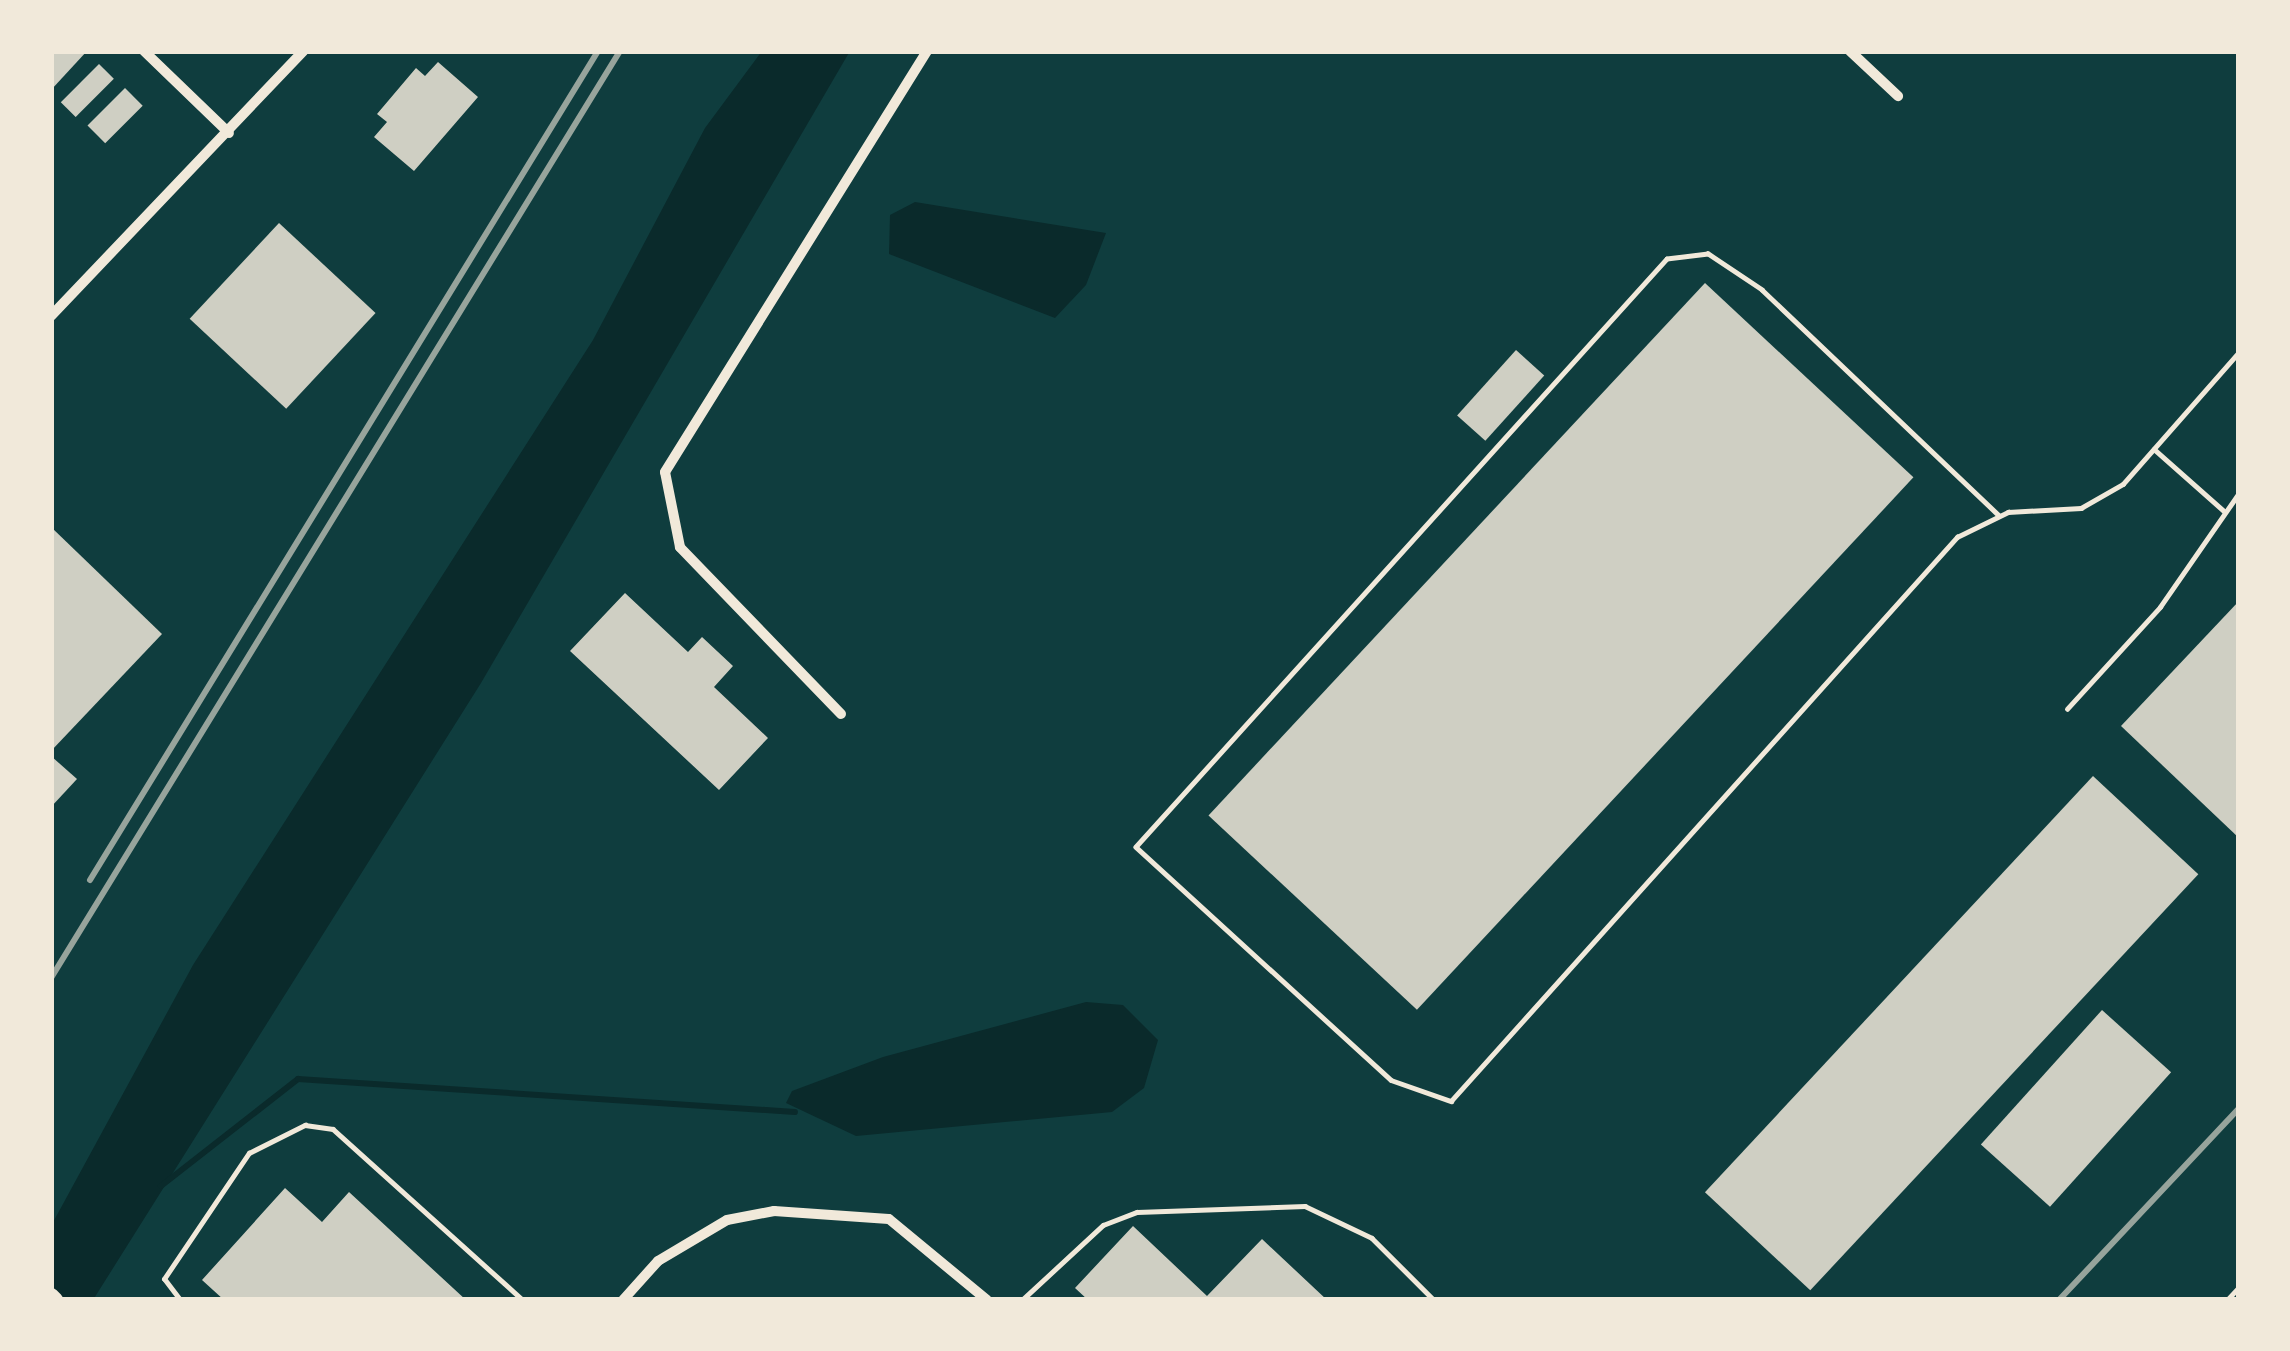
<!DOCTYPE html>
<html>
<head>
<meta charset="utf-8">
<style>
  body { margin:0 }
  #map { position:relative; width:2290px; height:1351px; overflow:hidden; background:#0f3d3e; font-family:Figtree,sans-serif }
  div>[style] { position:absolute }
  .water>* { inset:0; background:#0a2a2b }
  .stream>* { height:6px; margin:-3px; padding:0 3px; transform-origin:3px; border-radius:3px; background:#0a2a2b }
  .building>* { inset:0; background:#cfcfc3; transform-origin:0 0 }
  .service>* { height:4.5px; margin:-2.25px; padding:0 2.25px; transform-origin:2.25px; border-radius:2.25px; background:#f1e9da }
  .minor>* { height:10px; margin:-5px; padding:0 5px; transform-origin:5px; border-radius:5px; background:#f1e9da }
  .primary>* { height:16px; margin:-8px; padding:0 8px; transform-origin:8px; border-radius:8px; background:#f1e9da }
  .rail>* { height:6px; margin:-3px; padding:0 3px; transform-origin:3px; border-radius:3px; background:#97a49c }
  span { translate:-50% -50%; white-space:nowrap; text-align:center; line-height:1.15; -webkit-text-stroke:12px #f1e9da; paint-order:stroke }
  .frame { position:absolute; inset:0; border:54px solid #f1e9da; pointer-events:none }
</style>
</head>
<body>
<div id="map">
  <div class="water">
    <i style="clip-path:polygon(762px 51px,850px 51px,481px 683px,93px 1300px,51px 1300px,51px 1226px,193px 965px,593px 340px,705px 128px)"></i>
    <i style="clip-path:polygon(915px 202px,1106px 233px,1086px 285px,1055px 318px,889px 254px,890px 215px)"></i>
    <i style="clip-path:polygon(1086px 1002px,1123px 1005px,1158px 1040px,1144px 1088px,1112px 1112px,856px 1136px,786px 1103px,792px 1091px,883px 1057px)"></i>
  </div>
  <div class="stream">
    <i style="left:161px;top:1186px;width:174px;rotate:-38deg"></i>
    <i style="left:298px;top:1079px;width:498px;rotate:3.8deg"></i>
  </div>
  <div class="building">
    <i style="clip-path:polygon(54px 51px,87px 51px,51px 90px,51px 54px)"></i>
    <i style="clip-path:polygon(438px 62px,478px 97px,414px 171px,374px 137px,387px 122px,377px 114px,416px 68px,425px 76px)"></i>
    <i style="left:99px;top:64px;width:21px;height:54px;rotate:45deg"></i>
    <i style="left:125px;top:88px;width:25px;height:53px;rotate:45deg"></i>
    <i style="left:279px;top:223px;width:132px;height:131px;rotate:43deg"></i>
    <i style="left:1705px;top:283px;width:285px;height:728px;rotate:43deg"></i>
    <i style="left:1516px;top:350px;width:38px;height:88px;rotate:42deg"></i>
    <i style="clip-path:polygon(51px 527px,162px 634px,51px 751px)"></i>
    <i style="clip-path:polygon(625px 593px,688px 652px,702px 637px,733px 666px,714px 687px,768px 738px,719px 790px,570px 651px)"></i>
    <i style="clip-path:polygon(2239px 601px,2239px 838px,2121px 726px)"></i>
    <i style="clip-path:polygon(51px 756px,77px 779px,51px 807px)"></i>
    <i style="left:2093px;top:776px;width:144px;height:569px;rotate:43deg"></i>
    <i style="left:2102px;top:1010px;width:93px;height:181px;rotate:42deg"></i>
    <i style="clip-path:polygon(285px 1188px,322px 1222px,349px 1192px,466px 1300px,224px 1300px,202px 1280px)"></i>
    <i style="clip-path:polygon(1133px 1226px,1207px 1296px,1262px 1239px,1327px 1300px,1088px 1300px,1075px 1288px)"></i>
  </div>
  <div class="service">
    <i style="left:2154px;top:449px;width:94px;rotate:41.5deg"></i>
    <i style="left:1999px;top:516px;width:327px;rotate:-136.4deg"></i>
    <i style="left:1762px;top:290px;width:65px;rotate:-146.3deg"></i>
    <i style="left:1708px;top:254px;width:41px;rotate:173deg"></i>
    <i style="left:1667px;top:259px;width:792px;rotate:132.08deg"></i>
    <i style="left:1136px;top:847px;width:345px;rotate:42.4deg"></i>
    <i style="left:1391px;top:1080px;width:64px;rotate:19.3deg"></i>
    <i style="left:1451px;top:1101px;width:758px;rotate:-48.1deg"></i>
    <i style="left:1957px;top:537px;width:57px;rotate:-26.1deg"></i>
    <i style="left:2008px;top:512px;width:73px;rotate:-3.1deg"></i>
    <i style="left:2081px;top:508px;width:48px;rotate:-29.7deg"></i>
    <i style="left:2123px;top:484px;width:176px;rotate:-48.7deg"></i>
    <i style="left:2067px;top:709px;width:138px;rotate:-47.6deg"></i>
    <i style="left:2160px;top:607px;width:139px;rotate:-55.3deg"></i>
    <i style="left:180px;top:1300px;width:26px;rotate:-127deg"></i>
    <i style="left:164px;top:1279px;width:152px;rotate:-56deg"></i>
    <i style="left:249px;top:1153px;width:63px;rotate:-26.6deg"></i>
    <i style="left:305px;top:1125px;width:28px;rotate:8deg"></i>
    <i style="left:333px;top:1129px;width:256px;rotate:42deg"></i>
    <i style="left:1022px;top:1300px;width:110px;rotate:-42.8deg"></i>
    <i style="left:1103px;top:1225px;width:36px;rotate:-21deg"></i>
    <i style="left:1137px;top:1212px;width:168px;rotate:-2deg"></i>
    <i style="left:1305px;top:1206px;width:74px;rotate:25.5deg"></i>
    <i style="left:1372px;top:1238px;width:88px;rotate:45deg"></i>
    <i style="left:2227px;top:1300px;width:18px;rotate:-47deg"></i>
  </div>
  <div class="minor">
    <i style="left:144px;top:51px;width:118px;rotate:44deg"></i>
    <i style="left:1850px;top:51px;width:66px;rotate:43.2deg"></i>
    <i style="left:51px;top:316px;width:366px;rotate:-46.4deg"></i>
    <i style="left:841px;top:714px;width:232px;rotate:-134deg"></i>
    <i style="left:680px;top:547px;width:76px;rotate:-101.3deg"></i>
    <i style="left:665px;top:472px;width:496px;rotate:-58.1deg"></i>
    <i style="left:623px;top:1300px;width:52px;rotate:-48.1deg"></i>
    <i style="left:658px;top:1261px;width:80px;rotate:-30.7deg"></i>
    <i style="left:727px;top:1220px;width:48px;rotate:-10.8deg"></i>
    <i style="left:774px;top:1211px;width:115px;rotate:4deg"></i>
    <i style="left:889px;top:1219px;width:127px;rotate:39.6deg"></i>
  </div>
  <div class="primary">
    <i style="left:51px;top:1296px;width:6px;rotate:45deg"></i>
  </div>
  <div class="rail">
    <i style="left:90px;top:880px;width:972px;rotate:-58.5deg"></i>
    <i style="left:51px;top:978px;width:1088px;rotate:-58.46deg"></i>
    <i style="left:2059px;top:1300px;width:263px;rotate:-46.8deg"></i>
  </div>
  <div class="frame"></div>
</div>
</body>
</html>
